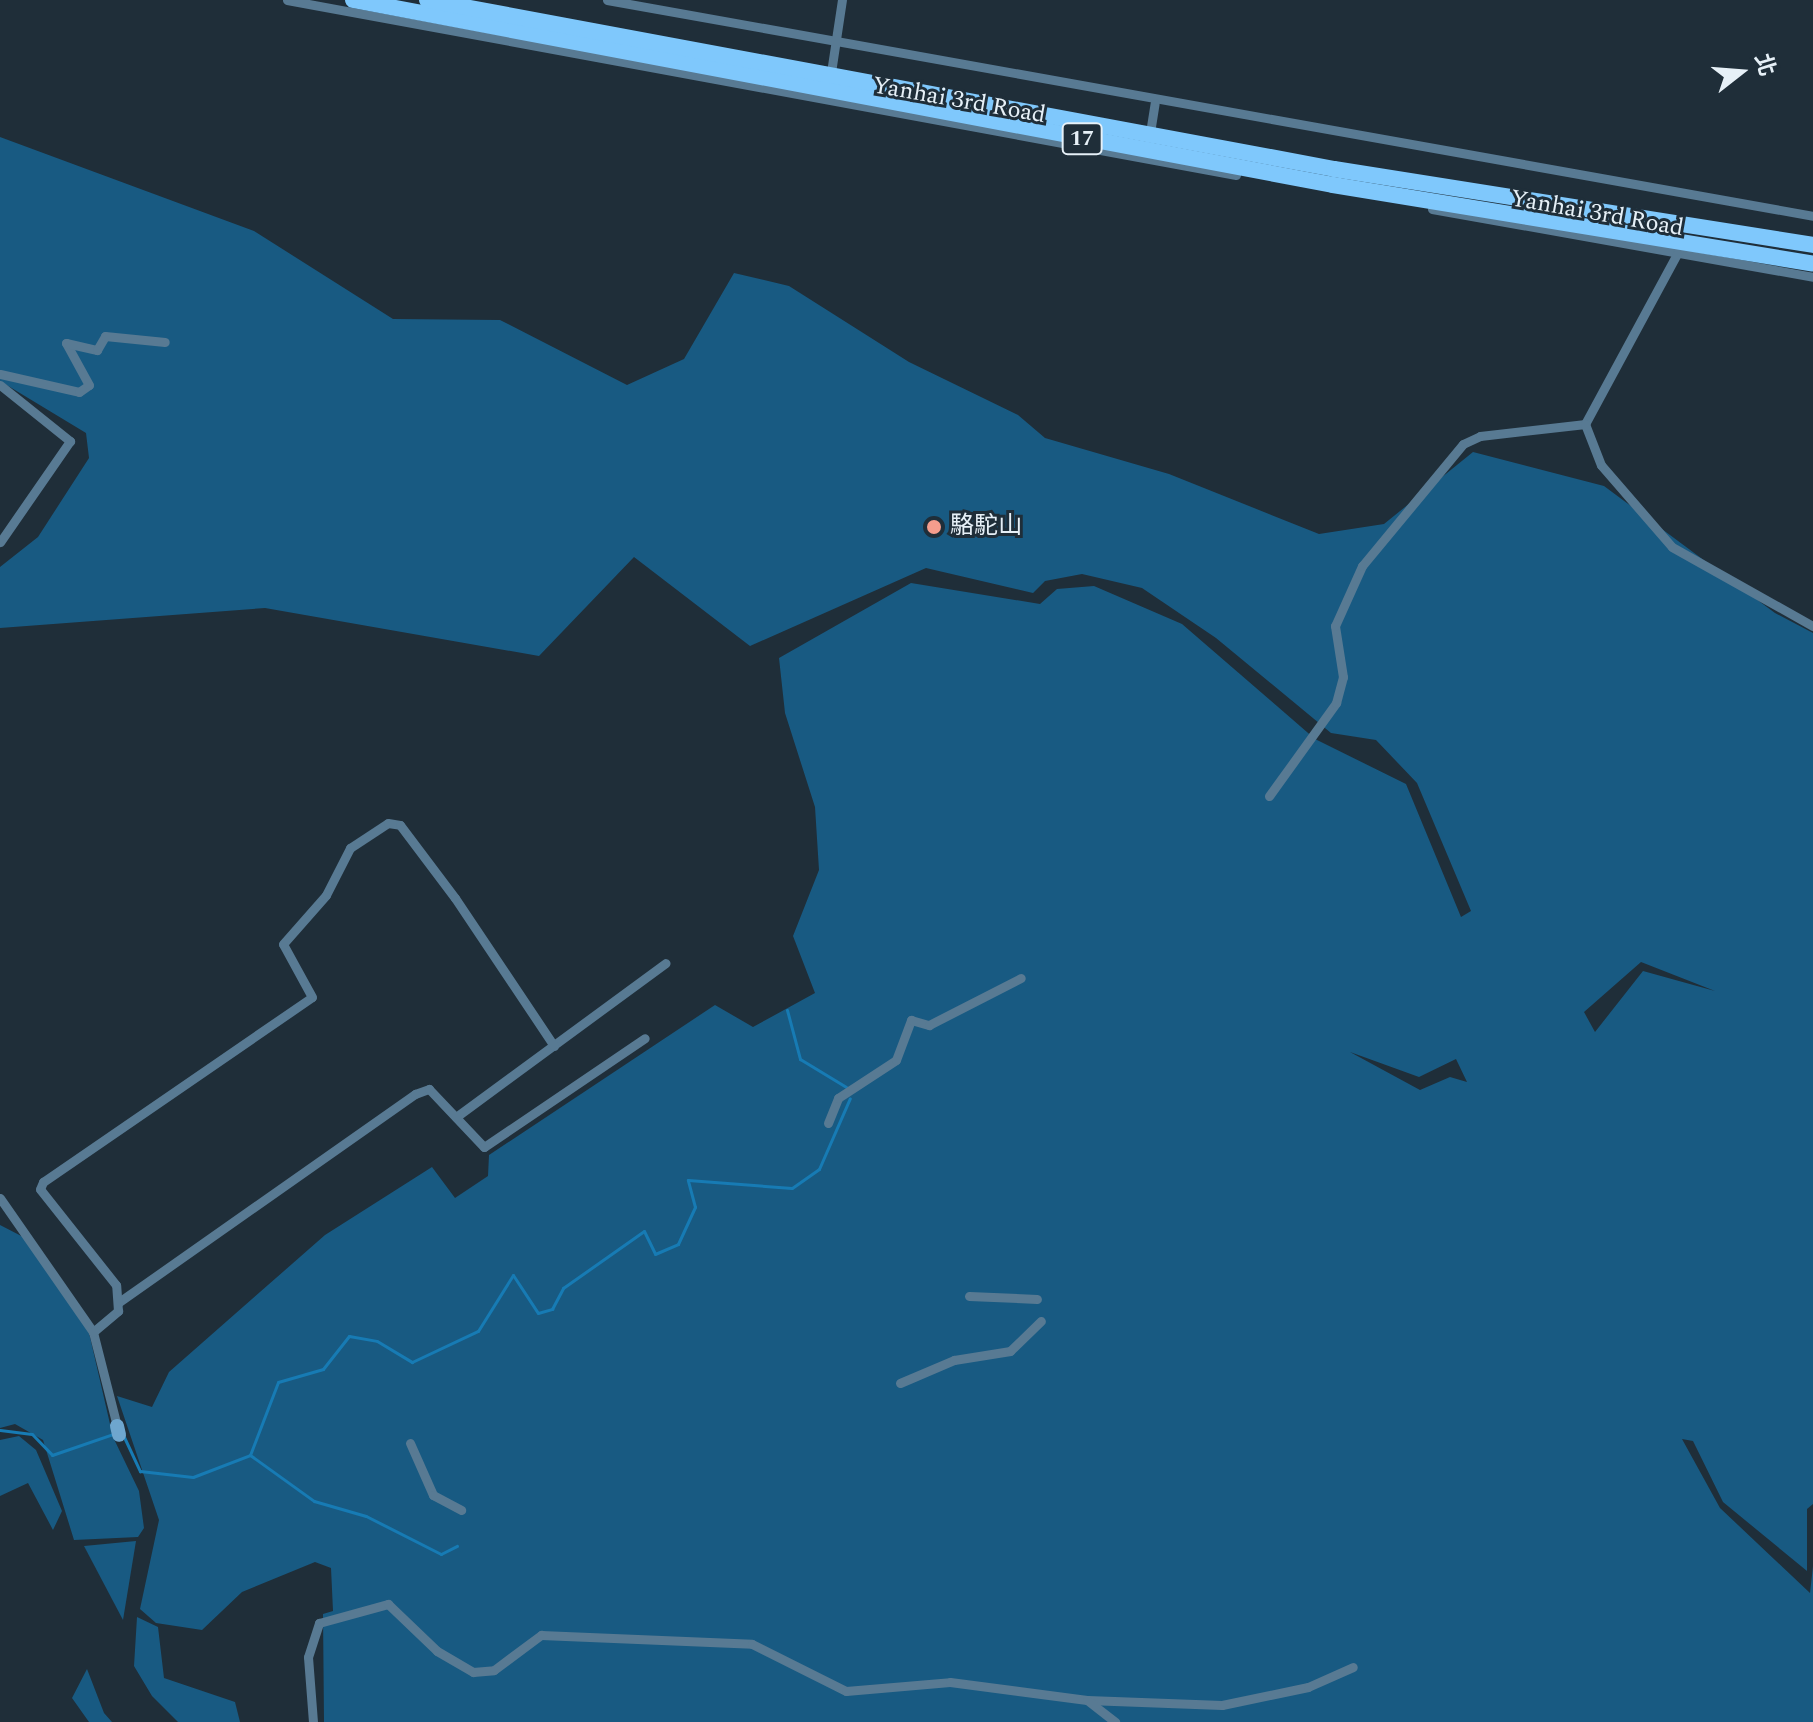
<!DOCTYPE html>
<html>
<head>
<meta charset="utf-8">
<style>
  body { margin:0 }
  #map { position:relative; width:1813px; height:1722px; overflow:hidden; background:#1f2e39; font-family:Spectral,"Noto Sans TC",serif }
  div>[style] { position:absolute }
  .green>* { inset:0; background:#185a82 }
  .stream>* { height:3px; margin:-1.5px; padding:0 1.5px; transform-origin:1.5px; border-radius:1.5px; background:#177bb4 }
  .street>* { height:9px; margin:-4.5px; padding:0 4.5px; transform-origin:4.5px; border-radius:4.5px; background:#587a93 }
  .secondary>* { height:14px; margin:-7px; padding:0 7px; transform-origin:7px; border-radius:7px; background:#6ea6ce }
  .primary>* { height:16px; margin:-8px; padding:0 8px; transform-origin:8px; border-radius:8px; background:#7fc8fc }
  .dots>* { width:22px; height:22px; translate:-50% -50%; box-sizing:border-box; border:4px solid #1f2e39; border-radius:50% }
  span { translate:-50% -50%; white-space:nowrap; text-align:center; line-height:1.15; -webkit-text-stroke:6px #1f2e39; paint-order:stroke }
  .shield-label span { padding:2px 6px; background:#1f2e39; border:2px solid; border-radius:6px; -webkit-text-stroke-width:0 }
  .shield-label { font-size:22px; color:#e6f0f7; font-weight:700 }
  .street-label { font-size:24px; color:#e6f0f7 }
  .poi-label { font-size:24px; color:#e6f0f7 }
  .left { translate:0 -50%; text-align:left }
  .north { position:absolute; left:1701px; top:32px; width:80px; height:80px; -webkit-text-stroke:6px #1f2e39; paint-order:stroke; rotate:73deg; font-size:22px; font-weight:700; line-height:32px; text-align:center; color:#e6f0f7 }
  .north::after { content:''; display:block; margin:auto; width:28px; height:36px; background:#e6f0f7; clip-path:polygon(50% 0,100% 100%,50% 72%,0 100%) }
</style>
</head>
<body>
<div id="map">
  <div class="green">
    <i style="clip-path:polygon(evenodd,0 137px,254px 231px,393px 319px,500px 320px,627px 385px,684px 359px,734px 273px,789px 286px,909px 362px,1018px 415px,1045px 438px,1169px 474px,1319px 534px,1384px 524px,1473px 452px,1604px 486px,1775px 613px,1813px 633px,1813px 1504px,1807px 1509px,1807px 1571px,1723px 1502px,1693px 1441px,1682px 1439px,1720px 1508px,1810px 1593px,1813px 1566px,1813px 1722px,324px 1722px,323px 1614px,333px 1611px,331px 1568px,315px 1562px,242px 1592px,202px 1630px,156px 1623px,140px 1609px,159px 1520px,117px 1396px,152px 1407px,169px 1372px,325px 1235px,432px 1167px,455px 1198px,488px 1176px,489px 1155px,715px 1005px,753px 1027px,815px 993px,793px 936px,819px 870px,815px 807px,785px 713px,779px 658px,911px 583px,1040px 604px,1057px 589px,1094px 586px,1182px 624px,1315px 739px,1406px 784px,1461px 917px,1471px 911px,1417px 783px,1376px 740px,1331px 733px,1216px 638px,1142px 588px,1082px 574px,1045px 581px,1033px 593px,926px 568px,750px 646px,634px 557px,539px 656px,265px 608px,0 628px,0 567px,38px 537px,89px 458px,86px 433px,0 381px,0 137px,1641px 962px,1715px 991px,1643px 971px,1595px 1032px,1584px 1012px,1641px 962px,0 137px,1350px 1052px,1419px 1077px,1456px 1059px,1467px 1082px,1450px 1077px,1420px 1090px,1350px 1052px)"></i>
    <i style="clip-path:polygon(0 1225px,33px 1242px,87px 1324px,113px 1437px,139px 1491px,144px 1528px,138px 1537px,74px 1540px,43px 1440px,15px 1424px,0 1428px)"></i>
    <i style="clip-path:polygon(19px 1436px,36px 1450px,62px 1511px,53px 1530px,28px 1483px,0 1496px,0 1440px)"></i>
    <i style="clip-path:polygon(136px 1541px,123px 1620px,84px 1546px)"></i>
    <i style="clip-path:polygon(137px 1617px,158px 1627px,164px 1678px,235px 1702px,240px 1722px,178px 1722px,152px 1696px,134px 1666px)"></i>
    <i style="clip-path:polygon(87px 1669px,104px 1713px,112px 1722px,89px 1722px,72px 1698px)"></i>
  </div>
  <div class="stream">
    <i style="left:787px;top:1010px;width:51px;rotate:75.1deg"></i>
    <i style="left:800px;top:1059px;width:54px;rotate:31.3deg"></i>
    <i style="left:0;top:1430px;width:32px;rotate:7deg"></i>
    <i style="left:32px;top:1434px;width:29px;rotate:46deg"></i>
    <i style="left:52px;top:1455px;width:65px;rotate:-19deg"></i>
    <i style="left:124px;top:1437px;width:38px;rotate:65deg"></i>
    <i style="left:140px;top:1471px;width:53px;rotate:6.5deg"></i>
    <i style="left:193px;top:1477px;width:61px;rotate:-21.1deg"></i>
    <i style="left:250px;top:1455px;width:78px;rotate:-69deg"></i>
    <i style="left:278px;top:1382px;width:47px;rotate:-16.1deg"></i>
    <i style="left:323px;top:1369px;width:42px;rotate:-51.8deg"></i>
    <i style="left:349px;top:1336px;width:28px;rotate:10deg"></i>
    <i style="left:377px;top:1341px;width:41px;rotate:31deg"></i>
    <i style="left:412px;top:1362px;width:73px;rotate:-25.2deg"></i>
    <i style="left:478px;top:1331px;width:66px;rotate:-58deg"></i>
    <i style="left:513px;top:1275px;width:45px;rotate:56.7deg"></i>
    <i style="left:538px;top:1313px;width:15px;rotate:-16deg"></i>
    <i style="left:552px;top:1309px;width:24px;rotate:-62deg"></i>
    <i style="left:563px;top:1288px;width:99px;rotate:-35.1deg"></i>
    <i style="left:644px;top:1231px;width:25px;rotate:64deg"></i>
    <i style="left:655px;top:1254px;width:25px;rotate:-23deg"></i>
    <i style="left:678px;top:1244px;width:41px;rotate:-65.3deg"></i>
    <i style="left:695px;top:1207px;width:28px;rotate:-105deg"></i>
    <i style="left:688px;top:1180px;width:104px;rotate:4.4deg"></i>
    <i style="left:792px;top:1188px;width:33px;rotate:-35deg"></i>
    <i style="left:819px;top:1169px;width:77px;rotate:-66.4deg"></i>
    <i style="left:250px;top:1455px;width:79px;rotate:35.7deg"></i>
    <i style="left:314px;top:1501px;width:54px;rotate:16.1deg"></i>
    <i style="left:366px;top:1516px;width:84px;rotate:26.9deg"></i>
    <i style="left:441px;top:1554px;width:18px;rotate:-27deg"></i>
  </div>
  <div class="street">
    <i style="left:287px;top:0;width:965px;rotate:10.45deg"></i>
    <i style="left:607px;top:0;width:1225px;rotate:10.15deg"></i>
    <i style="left:830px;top:79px;width:80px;rotate:-81.4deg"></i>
    <i style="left:1149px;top:139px;width:36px;rotate:-81deg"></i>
    <i style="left:1432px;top:209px;width:387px;rotate:10.1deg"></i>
    <i style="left:0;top:374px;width:81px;rotate:12.8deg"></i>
    <i style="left:79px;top:392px;width:12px;rotate:-35deg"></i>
    <i style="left:89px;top:385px;width:48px;rotate:-118.7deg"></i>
    <i style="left:66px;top:343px;width:32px;rotate:13deg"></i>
    <i style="left:97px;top:350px;width:16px;rotate:-60deg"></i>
    <i style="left:105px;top:336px;width:60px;rotate:5.7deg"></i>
    <i style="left:0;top:385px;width:90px;rotate:38.7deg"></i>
    <i style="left:70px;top:441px;width:123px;rotate:124.7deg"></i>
    <i style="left:1585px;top:424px;width:198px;rotate:-61.6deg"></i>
    <i style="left:1269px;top:796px;width:115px;rotate:-54.2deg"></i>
    <i style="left:1336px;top:703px;width:27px;rotate:-75deg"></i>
    <i style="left:1343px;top:677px;width:52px;rotate:-98.9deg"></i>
    <i style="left:1335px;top:626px;width:66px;rotate:-65.8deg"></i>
    <i style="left:1362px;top:566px;width:158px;rotate:-50.4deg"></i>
    <i style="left:1463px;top:444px;width:19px;rotate:-25deg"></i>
    <i style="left:1480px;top:436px;width:106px;rotate:-6.5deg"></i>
    <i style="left:1585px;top:424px;width:44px;rotate:68.7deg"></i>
    <i style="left:1601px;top:465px;width:108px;rotate:49.1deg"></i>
    <i style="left:1672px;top:547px;width:162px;rotate:29.3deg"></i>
    <i style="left:456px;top:1117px;width:260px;rotate:-36.3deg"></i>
    <i style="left:828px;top:1123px;width:27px;rotate:-68deg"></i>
    <i style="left:838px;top:1098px;width:69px;rotate:-33.2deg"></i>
    <i style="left:896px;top:1060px;width:43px;rotate:-69.4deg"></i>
    <i style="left:911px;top:1020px;width:19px;rotate:16deg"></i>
    <i style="left:929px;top:1025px;width:103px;rotate:-27.1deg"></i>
    <i style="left:0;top:1198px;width:163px;rotate:55.2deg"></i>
    <i style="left:93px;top:1332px;width:97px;rotate:75.7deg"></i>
    <i style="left:969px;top:1296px;width:68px;rotate:2.5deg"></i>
    <i style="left:119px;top:1302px;width:362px;rotate:-35.1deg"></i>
    <i style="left:415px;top:1094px;width:15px;rotate:-20deg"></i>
    <i style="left:429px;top:1089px;width:80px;rotate:46.5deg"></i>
    <i style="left:484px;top:1147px;width:194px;rotate:-34.1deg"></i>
    <i style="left:93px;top:1332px;width:33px;rotate:-40deg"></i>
    <i style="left:118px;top:1311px;width:26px;rotate:-94deg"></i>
    <i style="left:116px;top:1285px;width:122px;rotate:-128.4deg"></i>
    <i style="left:40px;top:1189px;width:8px;rotate:-67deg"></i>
    <i style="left:43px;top:1182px;width:326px;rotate:-34.5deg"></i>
    <i style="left:312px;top:997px;width:60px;rotate:-118.7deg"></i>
    <i style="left:283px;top:944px;width:65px;rotate:-48.7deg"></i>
    <i style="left:326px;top:895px;width:53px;rotate:-62.9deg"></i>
    <i style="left:350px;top:848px;width:45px;rotate:-33.3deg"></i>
    <i style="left:388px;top:823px;width:12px;rotate:9deg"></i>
    <i style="left:400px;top:825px;width:91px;rotate:53deg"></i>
    <i style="left:455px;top:898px;width:178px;rotate:56.2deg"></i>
    <i style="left:900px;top:1383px;width:59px;rotate:-23.1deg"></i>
    <i style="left:954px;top:1360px;width:57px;rotate:-9.1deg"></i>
    <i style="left:1010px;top:1351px;width:43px;rotate:-44.1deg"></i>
    <i style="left:410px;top:1443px;width:57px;rotate:66.1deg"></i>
    <i style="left:433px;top:1495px;width:32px;rotate:28deg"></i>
    <i style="left:1087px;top:1700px;width:135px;rotate:2.1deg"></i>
    <i style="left:1222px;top:1705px;width:88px;rotate:-11.8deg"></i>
    <i style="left:1308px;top:1687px;width:49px;rotate:-24deg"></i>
    <i style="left:313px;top:1722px;width:65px;rotate:-94.4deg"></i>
    <i style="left:308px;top:1657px;width:36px;rotate:-72deg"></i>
    <i style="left:319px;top:1623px;width:72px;rotate:-15.4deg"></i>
    <i style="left:388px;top:1604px;width:68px;rotate:43.8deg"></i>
    <i style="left:437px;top:1651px;width:42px;rotate:30.3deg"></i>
    <i style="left:473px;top:1672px;width:21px;rotate:-5deg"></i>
    <i style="left:494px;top:1670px;width:59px;rotate:-36.7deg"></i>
    <i style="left:541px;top:1635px;width:211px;rotate:2.4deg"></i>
    <i style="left:752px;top:1644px;width:105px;rotate:26.6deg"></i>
    <i style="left:846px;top:1691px;width:104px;rotate:-4.9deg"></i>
    <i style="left:950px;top:1682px;width:138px;rotate:7.5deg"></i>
    <i style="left:1087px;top:1700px;width:36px;rotate:38deg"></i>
  </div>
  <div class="secondary">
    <i style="left:117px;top:1426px;width:9px;rotate:77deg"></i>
  </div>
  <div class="primary">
    <i style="left:353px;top:0;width:997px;rotate:10.69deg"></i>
    <i style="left:1333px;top:185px;width:486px;rotate:9.3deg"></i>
    <i style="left:427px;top:0;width:923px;rotate:10.55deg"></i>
    <i style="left:1334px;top:169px;width:485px;rotate:9deg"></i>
  </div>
  <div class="dots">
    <i style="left:934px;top:527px;background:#f49d8d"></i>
  </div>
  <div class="shield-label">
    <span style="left:1082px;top:139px">17</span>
  </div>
  <div class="street-label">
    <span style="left:959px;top:101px;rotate:10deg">Yanhai 3rd Road</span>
    <span style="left:1597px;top:214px;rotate:10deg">Yanhai 3rd Road</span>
  </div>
  <div class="poi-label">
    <span class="left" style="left:950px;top:527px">駱駝山</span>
  </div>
  <div class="north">北</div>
</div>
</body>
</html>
